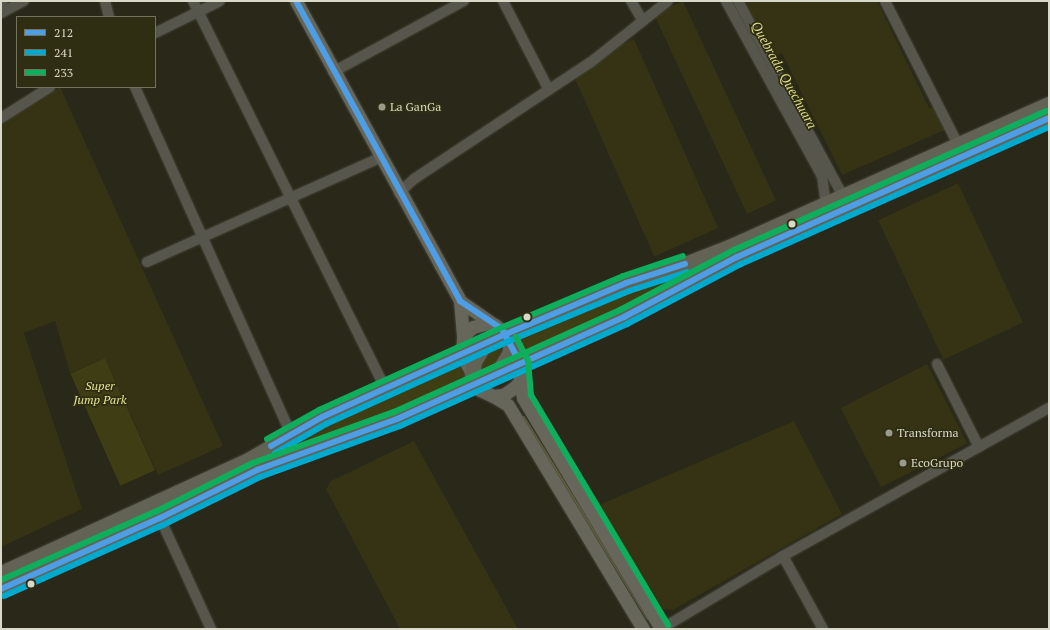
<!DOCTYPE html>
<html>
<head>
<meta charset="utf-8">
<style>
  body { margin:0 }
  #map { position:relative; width:1050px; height:630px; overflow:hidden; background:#292819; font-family:"PT Serif",serif }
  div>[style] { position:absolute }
  .built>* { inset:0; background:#353313; transform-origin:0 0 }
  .green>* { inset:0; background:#3f3d13; transform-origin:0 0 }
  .stream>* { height:3px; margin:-1.5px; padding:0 1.5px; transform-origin:1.5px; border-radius:1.5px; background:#7a7949 }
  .roads { filter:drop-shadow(0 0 1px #434337) drop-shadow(0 0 1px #434337) }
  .minor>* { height:10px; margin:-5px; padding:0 5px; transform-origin:5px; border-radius:5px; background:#56564d }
  .major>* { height:13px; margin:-6.5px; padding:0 6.5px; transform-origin:6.5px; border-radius:6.5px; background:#66665a }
  .highway>* { height:15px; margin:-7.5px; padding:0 7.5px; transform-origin:7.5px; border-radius:7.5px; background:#626255 }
  .bus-1>* { height:6px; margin:-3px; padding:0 3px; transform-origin:3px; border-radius:3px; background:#4d9ee5 }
  .bus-2>* { height:6px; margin:-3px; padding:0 3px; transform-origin:3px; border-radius:3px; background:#00a9ce }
  .bus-3>* { height:6px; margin:-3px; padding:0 3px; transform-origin:3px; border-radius:3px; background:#0daf5c }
  .dots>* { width:11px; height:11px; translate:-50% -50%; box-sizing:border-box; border:2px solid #2f2e13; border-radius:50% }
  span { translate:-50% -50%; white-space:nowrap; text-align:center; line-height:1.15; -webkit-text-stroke:3.5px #2f2e13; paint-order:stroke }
  .poi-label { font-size:12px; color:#d9d9c9 }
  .left { translate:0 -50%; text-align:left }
  .park-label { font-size:12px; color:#e5e394; font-style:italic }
  .water-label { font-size:13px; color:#dedc8d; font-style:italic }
  .frame { position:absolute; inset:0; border:2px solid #d9d9c9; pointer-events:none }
  .legend { position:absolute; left:16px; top:16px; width:140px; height:72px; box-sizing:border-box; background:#2f2e13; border:1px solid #73725c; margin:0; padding:5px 7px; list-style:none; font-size:12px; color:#d9d9c9 }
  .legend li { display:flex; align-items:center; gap:8px; height:20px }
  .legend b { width:20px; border:1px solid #73725c }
</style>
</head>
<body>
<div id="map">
  <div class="built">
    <i style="left:683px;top:1px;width:220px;height:32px;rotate:65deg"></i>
    <i style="clip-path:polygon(743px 1px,877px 1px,929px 108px,935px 106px,947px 129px,842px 175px,782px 53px,772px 57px)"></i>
    <i style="left:634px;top:39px;width:207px;height:70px;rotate:66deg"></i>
    <i style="clip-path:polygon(60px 87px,223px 446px,158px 475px,105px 358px,70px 373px,55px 321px,24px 333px,82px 509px,1px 547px,1px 123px)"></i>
    <i style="left:958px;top:183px;width:154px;height:88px;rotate:65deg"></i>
    <i style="left:927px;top:364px;width:89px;height:97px;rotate:63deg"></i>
    <i style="clip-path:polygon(794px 421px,842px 514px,673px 610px,663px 609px,599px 505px)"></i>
    <i style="clip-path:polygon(414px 441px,419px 450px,518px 629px,400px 629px,326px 489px,331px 481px)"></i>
  </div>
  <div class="green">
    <i style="clip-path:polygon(749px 243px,661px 293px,523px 358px,517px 341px,566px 315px)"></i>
    <i style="clip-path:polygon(505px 345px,496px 365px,479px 372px,484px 356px)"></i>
    <i style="left:105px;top:358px;width:123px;height:38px;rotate:66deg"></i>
    <i style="clip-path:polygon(458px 361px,466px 377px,413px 406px,293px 450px,290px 442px,314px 428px)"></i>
  </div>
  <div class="stream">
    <i style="left:733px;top:1px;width:25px;rotate:64deg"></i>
    <i style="left:523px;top:417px;width:236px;rotate:58.3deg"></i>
  </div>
  <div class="roads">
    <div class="minor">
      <i style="left:105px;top:1px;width:16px;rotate:76deg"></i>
      <i style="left:193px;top:1px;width:432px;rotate:63.6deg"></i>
      <i style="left:503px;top:1px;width:100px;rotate:62.7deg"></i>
      <i style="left:631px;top:1px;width:23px;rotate:59deg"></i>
      <i style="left:726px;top:1px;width:200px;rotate:61.3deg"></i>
      <i style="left:822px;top:176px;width:27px;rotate:82deg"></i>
      <i style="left:738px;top:1px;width:221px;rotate:61.7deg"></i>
      <i style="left:885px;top:1px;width:161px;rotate:63deg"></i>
      <i style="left:1px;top:2px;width:2px;rotate:-27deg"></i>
      <i style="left:1px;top:13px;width:26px;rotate:-28deg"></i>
      <i style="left:155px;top:33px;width:72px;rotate:-26.2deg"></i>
      <i style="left:333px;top:72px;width:149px;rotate:-28.5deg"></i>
      <i style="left:135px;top:87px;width:380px;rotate:65.8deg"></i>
      <i style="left:1px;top:118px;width:58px;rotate:-32.3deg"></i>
      <i style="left:399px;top:193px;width:21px;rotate:-43deg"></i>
      <i style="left:414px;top:179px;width:212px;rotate:-33.5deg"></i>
      <i style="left:591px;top:62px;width:98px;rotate:-38.4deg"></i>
      <i style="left:147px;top:262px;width:255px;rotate:-24.1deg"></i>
      <i style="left:937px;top:364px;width:93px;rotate:63.2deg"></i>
      <i style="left:160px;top:518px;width:122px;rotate:65.3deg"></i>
      <i style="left:783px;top:556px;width:83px;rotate:61.3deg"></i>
      <i style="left:661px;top:629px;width:142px;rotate:-30.9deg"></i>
      <i style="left:783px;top:556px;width:304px;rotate:-29.1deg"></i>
    </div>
    <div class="major">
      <i style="left:296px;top:1px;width:342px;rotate:61.3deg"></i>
      <i style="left:460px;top:301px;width:37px;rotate:85deg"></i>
      <i style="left:460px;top:301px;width:40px;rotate:34.9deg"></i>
      <i style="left:488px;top:323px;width:7px;rotate:16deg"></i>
      <i style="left:495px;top:325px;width:14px;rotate:39deg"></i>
      <i style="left:506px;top:334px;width:32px;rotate:64deg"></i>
      <i style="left:520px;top:363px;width:18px;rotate:90deg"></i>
      <i style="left:520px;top:381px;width:8px;rotate:130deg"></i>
      <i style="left:515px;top:387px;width:14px;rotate:146deg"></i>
      <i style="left:503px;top:395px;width:10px;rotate:174deg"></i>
      <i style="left:493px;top:396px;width:14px;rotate:-155deg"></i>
      <i style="left:480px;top:390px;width:40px;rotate:-116.6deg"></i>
      <i style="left:462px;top:354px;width:16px;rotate:-86deg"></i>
      <i style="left:463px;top:338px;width:7px;rotate:-56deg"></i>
      <i style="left:467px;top:332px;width:8px;rotate:-40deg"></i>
      <i style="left:473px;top:327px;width:16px;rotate:-15deg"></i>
      <i style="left:520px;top:381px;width:17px;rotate:80deg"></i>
      <i style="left:523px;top:398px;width:269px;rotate:59.1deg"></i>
      <i style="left:493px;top:396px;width:17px;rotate:31deg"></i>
      <i style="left:508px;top:405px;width:262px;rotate:58.9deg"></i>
    </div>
    <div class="highway">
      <i style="left:498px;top:372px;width:21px;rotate:-59deg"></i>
      <i style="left:509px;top:354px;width:10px;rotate:-79deg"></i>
      <i style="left:472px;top:375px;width:13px;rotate:-81deg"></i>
      <i style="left:474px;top:362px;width:21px;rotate:-59deg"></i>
      <i style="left:1px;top:573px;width:272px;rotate:-24.6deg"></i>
      <i style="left:248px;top:460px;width:86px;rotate:-30.2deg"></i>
      <i style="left:322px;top:417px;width:154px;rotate:-24.2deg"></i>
      <i style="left:462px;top:354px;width:179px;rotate:-23.4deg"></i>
      <i style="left:626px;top:283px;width:62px;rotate:-17.9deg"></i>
      <i style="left:685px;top:264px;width:49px;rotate:-21.4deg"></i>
      <i style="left:731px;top:246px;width:348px;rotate:-24.1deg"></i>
      <i style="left:1px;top:589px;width:174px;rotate:-24.1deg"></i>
      <i style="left:160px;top:518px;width:108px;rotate:-26.3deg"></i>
      <i style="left:257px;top:470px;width:149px;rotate:-20deg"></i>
      <i style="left:397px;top:419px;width:249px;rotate:-24.2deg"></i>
      <i style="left:624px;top:317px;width:128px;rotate:-28deg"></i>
      <i style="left:737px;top:257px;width:342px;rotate:-24deg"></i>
    </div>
  </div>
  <div class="bus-1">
    <i style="left:296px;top:1px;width:342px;rotate:61.3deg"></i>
    <i style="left:460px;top:301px;width:50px;rotate:33.7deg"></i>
    <i style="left:502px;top:329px;width:30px;rotate:62deg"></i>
    <i style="left:271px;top:446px;width:59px;rotate:-29.6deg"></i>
    <i style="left:322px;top:417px;width:202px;rotate:-24.3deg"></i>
    <i style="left:506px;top:334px;width:130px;rotate:-23deg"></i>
    <i style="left:626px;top:283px;width:62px;rotate:-17.9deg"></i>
    <i style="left:1px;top:589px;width:174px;rotate:-24.1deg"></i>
    <i style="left:160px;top:518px;width:108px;rotate:-26.3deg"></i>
    <i style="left:257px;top:470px;width:149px;rotate:-20deg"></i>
    <i style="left:397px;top:419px;width:249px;rotate:-24.2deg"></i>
    <i style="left:624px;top:317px;width:128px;rotate:-28deg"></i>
    <i style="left:737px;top:257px;width:342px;rotate:-24deg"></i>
  </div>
  <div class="bus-2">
    <i style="left:275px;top:453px;width:59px;rotate:-29.6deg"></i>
    <i style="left:326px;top:424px;width:201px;rotate:-24.4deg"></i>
    <i style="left:509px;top:341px;width:130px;rotate:-22.6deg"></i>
    <i style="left:629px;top:291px;width:61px;rotate:-18.1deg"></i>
    <i style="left:4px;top:596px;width:174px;rotate:-24.1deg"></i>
    <i style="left:163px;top:525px;width:108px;rotate:-26.3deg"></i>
    <i style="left:260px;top:477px;width:149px;rotate:-20deg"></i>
    <i style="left:400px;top:426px;width:249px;rotate:-24.2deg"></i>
    <i style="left:627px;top:324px;width:129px;rotate:-27.8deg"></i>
    <i style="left:741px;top:264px;width:337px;rotate:-24deg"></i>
  </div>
  <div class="bus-3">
    <i style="left:516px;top:337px;width:27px;rotate:63deg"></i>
    <i style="left:528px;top:361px;width:34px;rotate:85deg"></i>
    <i style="left:531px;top:395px;width:268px;rotate:59.2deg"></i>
    <i style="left:267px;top:439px;width:60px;rotate:-29.1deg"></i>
    <i style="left:319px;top:410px;width:202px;rotate:-24.3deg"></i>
    <i style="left:503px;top:327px;width:130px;rotate:-23deg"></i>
    <i style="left:623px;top:276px;width:63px;rotate:-18.4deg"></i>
    <i style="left:1px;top:580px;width:171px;rotate:-23.9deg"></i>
    <i style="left:157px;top:511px;width:107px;rotate:-26.6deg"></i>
    <i style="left:253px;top:463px;width:150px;rotate:-19.9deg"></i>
    <i style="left:394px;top:412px;width:248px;rotate:-24.3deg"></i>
    <i style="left:620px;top:310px;width:129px;rotate:-27.8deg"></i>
    <i style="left:734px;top:250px;width:342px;rotate:-24deg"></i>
  </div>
  <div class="dots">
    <i style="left:382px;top:107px;background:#9b9b8b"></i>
    <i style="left:792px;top:224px;background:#d9d9c9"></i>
    <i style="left:527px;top:317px;background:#d9d9c9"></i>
    <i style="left:889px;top:433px;background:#9b9b8b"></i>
    <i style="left:903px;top:463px;background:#9b9b8b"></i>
    <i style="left:31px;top:584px;background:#d9d9c9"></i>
  </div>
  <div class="poi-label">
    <span class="left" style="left:390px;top:107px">La GanGa</span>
    <span class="left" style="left:897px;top:433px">Transforma</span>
    <span class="left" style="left:911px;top:463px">EcoGrupo</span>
  </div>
  <div class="park-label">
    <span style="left:100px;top:393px">Super<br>Jump Park</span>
  </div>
  <div class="water-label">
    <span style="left:784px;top:75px;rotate:61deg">Quebrada Quechuara</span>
  </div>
  <div class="frame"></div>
  <ul class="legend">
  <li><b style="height:5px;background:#4d9ee5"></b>212</li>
  <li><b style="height:5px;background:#00a9ce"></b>241</li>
  <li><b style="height:5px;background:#0daf5c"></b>233</li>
  </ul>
</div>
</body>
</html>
